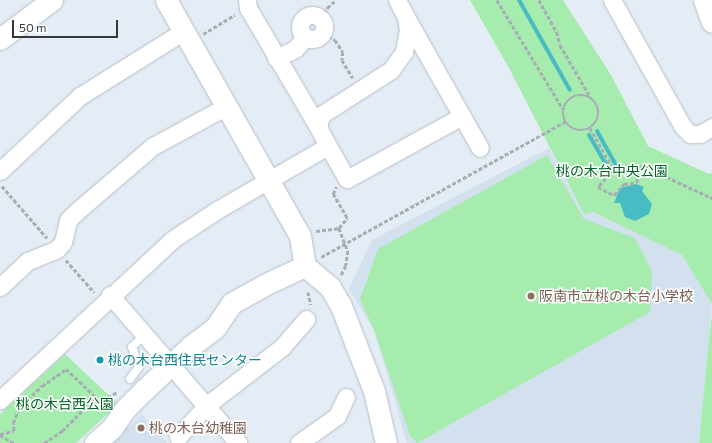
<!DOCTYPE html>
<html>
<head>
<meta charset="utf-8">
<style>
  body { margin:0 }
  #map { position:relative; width:712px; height:443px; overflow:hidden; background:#e4ecf5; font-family:Commissioner,"Noto Sans JP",sans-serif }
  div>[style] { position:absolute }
  .built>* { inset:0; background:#d3e0ee }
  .green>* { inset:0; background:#a6ecaf }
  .water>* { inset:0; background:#47bcc3 }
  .stream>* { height:4px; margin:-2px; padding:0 2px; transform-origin:2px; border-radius:2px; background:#47bcc3 }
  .path>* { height:2.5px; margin-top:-1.25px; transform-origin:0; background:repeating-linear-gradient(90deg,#a6adb4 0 4px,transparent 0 6px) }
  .path>.ring { margin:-1.25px; padding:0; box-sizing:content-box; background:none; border:2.5px solid #a6adb4; border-radius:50% }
  .roads { filter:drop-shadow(0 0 1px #b6bec7) drop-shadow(0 0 1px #b6bec7) }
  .service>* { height:8px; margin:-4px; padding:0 4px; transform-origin:4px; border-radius:4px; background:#fff }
  .minor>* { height:17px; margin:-8.5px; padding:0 8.5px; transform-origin:8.5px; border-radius:8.5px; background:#fff }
  .minor>.ring { margin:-8.5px; padding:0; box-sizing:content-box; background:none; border:17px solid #fff; border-radius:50% }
  .tertiary>* { height:21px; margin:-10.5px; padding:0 10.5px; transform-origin:10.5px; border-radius:10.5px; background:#fff }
  .dots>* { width:11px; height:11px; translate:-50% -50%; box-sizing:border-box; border:2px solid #fff; border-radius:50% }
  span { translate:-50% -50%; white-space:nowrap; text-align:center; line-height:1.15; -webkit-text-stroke:3px #fff; paint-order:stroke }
  .park-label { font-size:14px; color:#006424 }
  .education-label { font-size:14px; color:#785e54 }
  .left { translate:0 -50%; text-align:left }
  .culture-label { font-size:14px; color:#0d838f }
  .scale { position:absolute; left:12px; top:20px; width:106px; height:18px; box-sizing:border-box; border:2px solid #35393c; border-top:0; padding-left:5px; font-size:12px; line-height:14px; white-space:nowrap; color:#35393c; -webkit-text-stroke:3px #fff; paint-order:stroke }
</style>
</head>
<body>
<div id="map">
  <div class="built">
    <i style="clip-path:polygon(549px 148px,584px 214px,592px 212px,683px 255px,712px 304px,699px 443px,407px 443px,374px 330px,349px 289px,372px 240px)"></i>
    <i style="clip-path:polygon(142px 414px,167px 443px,111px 443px)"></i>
  </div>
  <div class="green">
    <i style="clip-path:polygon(470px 0,563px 0,611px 75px,648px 146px,709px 174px,712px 173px,712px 304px,682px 255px,593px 212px,584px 214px,509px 68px)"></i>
    <i style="clip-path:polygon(547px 155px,584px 219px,635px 238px,652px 272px,650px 312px,417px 443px,410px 436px,374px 330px,360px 299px,378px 249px)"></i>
    <i style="clip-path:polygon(712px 314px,712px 443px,699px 443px,709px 337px)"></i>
    <i style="clip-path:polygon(65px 354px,120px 406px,113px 409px,76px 443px,0 443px,0 414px)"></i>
  </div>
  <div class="water">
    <i style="clip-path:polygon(636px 184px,644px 187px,642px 191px,652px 204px,649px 214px,635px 221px,625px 217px,620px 203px,614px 203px,620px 188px)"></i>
  </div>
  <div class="stream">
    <i style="left:519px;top:0;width:103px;rotate:60.5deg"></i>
    <i style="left:597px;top:131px;width:38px;rotate:61deg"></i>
    <i style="left:589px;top:135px;width:38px;rotate:60deg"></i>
  </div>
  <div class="path">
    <i style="left:497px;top:0;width:127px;rotate:58.8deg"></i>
    <i style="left:539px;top:0;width:37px;rotate:61deg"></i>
    <i style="left:557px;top:32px;width:13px;rotate:77deg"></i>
    <i style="left:560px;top:45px;width:61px;rotate:59.7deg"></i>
    <i style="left:321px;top:19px;width:13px;rotate:-61deg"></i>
    <i style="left:327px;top:8px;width:12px;rotate:-42deg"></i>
    <i style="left:323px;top:33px;width:14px;rotate:30deg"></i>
    <i style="left:335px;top:40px;width:14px;rotate:56deg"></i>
    <i style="left:343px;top:52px;width:8px;rotate:97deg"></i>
    <i style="left:342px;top:60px;width:21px;rotate:59deg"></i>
    <i style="left:203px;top:34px;width:37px;rotate:-31deg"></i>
    <i class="ring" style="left:563px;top:95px;width:33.5px;height:33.5px"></i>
    <i style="left:590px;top:128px;width:48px;rotate:60.3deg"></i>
    <i style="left:614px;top:170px;width:13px;rotate:-23deg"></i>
    <i style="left:626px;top:165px;width:19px;rotate:6deg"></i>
    <i style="left:645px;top:167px;width:74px;rotate:24.8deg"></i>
    <i style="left:614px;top:170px;width:23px;rotate:133deg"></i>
    <i style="left:598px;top:187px;width:18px;rotate:27deg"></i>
    <i style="left:614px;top:195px;width:15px;rotate:-48deg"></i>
    <i style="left:624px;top:184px;width:13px;rotate:-4deg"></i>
    <i style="left:637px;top:183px;width:17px;rotate:-90deg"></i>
    <i style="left:2px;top:186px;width:69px;rotate:49.1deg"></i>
    <i style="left:339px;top:228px;width:25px;rotate:69deg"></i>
    <i style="left:348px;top:251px;width:15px;rotate:98deg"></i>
    <i style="left:346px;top:266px;width:11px;rotate:117deg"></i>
    <i style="left:316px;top:231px;width:23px;rotate:-7deg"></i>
    <i style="left:339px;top:228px;width:13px;rotate:-51deg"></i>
    <i style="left:347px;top:218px;width:28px;rotate:-120deg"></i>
    <i style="left:333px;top:194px;width:8px;rotate:-67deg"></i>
    <i style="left:321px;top:257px;width:279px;rotate:-29deg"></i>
    <i style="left:66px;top:260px;width:43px;rotate:48.8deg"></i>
    <i style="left:308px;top:292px;width:13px;rotate:77deg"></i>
    <i style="left:102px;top:400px;width:16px;rotate:-27deg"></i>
    <i style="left:0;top:434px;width:14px;rotate:-12deg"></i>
    <i style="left:14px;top:431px;width:8px;rotate:-97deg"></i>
    <i style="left:13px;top:423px;width:16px;rotate:-68deg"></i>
    <i style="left:19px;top:408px;width:32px;rotate:-44deg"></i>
    <i style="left:42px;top:386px;width:29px;rotate:-35deg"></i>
    <i style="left:66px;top:369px;width:38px;rotate:43deg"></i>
    <i style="left:94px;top:395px;width:5px;rotate:79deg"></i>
    <i style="left:95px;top:400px;width:5px;rotate:127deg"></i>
    <i style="left:0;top:435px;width:16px;rotate:30deg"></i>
    <i style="left:44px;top:443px;width:22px;rotate:-34deg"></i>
    <i style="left:62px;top:431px;width:34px;rotate:-45deg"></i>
    <i style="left:86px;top:407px;width:17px;rotate:-24deg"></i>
    <i style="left:102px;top:400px;width:8px;rotate:50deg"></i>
  </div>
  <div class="roads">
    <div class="service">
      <i style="left:130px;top:379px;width:15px;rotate:-53deg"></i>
      <i style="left:139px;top:367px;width:21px;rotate:-109deg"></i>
      <i style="left:132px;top:347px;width:17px;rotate:-45deg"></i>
    </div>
    <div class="minor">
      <i style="left:247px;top:0;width:8px;rotate:83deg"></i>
      <i style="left:248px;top:8px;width:138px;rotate:59.5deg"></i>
      <i style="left:397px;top:0;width:19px;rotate:62deg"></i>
      <i style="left:406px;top:17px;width:12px;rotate:81deg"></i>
      <i style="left:408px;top:29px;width:23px;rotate:100deg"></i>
      <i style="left:404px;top:52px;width:22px;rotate:126deg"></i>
      <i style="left:391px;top:70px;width:83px;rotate:147.3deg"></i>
      <i style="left:321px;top:115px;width:12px;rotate:104deg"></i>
      <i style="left:318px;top:127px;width:21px;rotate:62deg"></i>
      <i style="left:328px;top:146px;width:38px;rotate:60deg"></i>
      <i style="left:347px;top:179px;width:131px;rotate:-28.7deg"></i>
      <i style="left:612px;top:0;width:145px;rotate:60.8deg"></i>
      <i style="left:683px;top:127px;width:10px;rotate:45deg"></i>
      <i style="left:690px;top:134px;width:10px"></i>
      <i style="left:700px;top:134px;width:14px;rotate:-30deg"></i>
      <i class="ring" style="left:300px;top:15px;width:7px;height:7px"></i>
      <i style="left:407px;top:19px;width:148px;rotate:60.5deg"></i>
      <i style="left:276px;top:58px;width:21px;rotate:-25deg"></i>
      <i style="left:295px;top:49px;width:11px;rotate:-49deg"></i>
      <i style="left:302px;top:41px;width:6px;rotate:-72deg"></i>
      <i style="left:0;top:171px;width:110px;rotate:-43.2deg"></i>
      <i style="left:80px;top:96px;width:123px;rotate:-32deg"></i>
      <i style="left:0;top:287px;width:38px;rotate:-43deg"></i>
      <i style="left:28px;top:261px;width:31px;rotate:-22deg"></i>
      <i style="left:57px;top:249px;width:9px;rotate:-49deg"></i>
      <i style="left:63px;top:242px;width:23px;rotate:-77deg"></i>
      <i style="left:68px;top:220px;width:11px;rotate:-45deg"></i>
      <i style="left:76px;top:212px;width:101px;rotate:-40.6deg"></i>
      <i style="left:153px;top:146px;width:84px;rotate:-28.4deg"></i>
      <i style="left:110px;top:295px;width:196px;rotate:49.1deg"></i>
      <i style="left:0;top:400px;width:236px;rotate:-42.9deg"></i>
      <i style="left:173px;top:239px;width:53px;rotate:-33.4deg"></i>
      <i style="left:217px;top:210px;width:128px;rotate:-30deg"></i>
      <i style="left:178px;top:437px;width:43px;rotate:-47.8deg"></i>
      <i style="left:207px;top:405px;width:95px;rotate:-37.7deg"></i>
      <i style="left:282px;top:347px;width:37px;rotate:-49deg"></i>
      <i style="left:299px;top:443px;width:47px;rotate:-35.4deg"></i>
      <i style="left:337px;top:416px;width:21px;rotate:-65deg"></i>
    </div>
    <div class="tertiary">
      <i style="left:166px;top:0;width:271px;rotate:60.4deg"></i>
      <i style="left:300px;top:236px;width:30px;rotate:81deg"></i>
      <i style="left:305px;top:266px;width:33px;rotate:40deg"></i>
      <i style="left:330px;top:287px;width:22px;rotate:60deg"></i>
      <i style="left:341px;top:306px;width:91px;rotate:68.8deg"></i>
      <i style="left:374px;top:391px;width:53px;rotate:77deg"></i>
      <i style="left:704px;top:0;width:23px;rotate:70deg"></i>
      <i style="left:0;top:39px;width:65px;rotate:-36.9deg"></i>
      <i style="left:95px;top:443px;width:23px;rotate:-41deg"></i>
      <i style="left:112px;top:428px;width:22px;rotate:-56deg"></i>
      <i style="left:124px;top:410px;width:27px;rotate:-45deg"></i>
      <i style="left:143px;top:391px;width:66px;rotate:-43.2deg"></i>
      <i style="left:191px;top:346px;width:30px;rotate:-37deg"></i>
      <i style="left:215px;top:328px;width:30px;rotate:-56deg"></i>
      <i style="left:232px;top:303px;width:37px;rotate:-29deg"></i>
      <i style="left:264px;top:285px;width:45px;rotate:-24.9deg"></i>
    </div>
  </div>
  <div class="dots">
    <i style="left:531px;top:296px;background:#8d6e63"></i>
    <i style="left:100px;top:360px;background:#0f9aa8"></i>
    <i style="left:141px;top:428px;background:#8d6e63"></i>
  </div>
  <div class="park-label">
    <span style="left:612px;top:171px">桃の木台中央公園</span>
    <span style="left:65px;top:404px">桃の木台西公園</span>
  </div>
  <div class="education-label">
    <span class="left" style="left:539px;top:296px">阪南市立桃の木台小学校</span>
    <span class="left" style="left:149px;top:428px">桃の木台幼稚園</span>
  </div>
  <div class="culture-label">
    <span class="left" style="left:108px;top:360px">桃の木台西住民センター</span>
  </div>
  <div class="scale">50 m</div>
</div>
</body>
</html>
